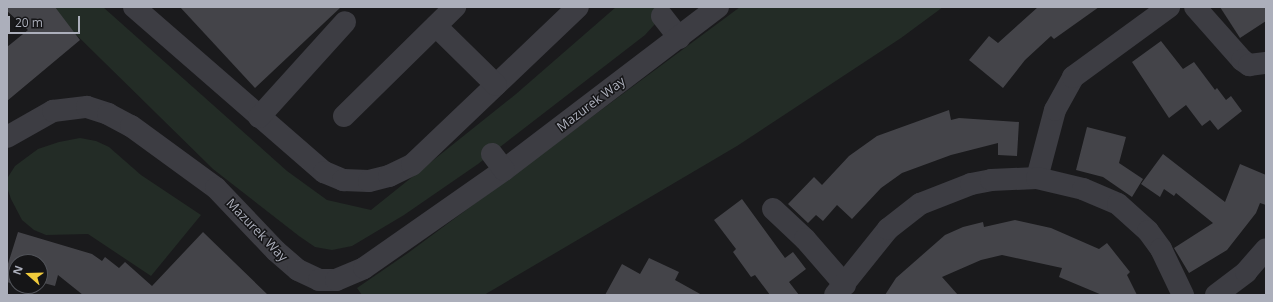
<!DOCTYPE html>
<html>
<head>
<meta charset="utf-8">
<style>
  body { margin:0 }
  #map { position:relative; width:1273px; height:302px; overflow:hidden; background:#1a1a1c; font-family:"Open Sans",sans-serif }
  div>[style] { position:absolute }
  .green>* { inset:0; background:#232c26 }
  .building>* { inset:0; background:#444449 }
  .minor>* { height:22px; margin:-11px; padding:0 11px; transform-origin:11px; border-radius:11px; background:#3d3d43 }
  span { translate:-50% -50%; white-space:nowrap; text-align:center; line-height:1.15; -webkit-text-stroke:3px #151517; paint-order:stroke }
  .street-label { font-size:13px; color:#acafbb }
  .frame { position:absolute; inset:0; border:8px solid #acafbb; pointer-events:none }
  .north { position:absolute; left:8px; top:254px; width:40px; height:40px; box-sizing:border-box; background:#151517; border:1px solid #515359; border-radius:50%; rotate:290deg; font-size:11px; font-weight:700; line-height:16px; text-align:center; color:#acafbb }
  .north::after { content:''; display:block; margin:auto; width:14px; height:18px; background:#f1cb3c; clip-path:polygon(50% 0,100% 100%,50% 72%,0 100%) }
  .scale { position:absolute; left:8px; top:16px; width:72px; height:18px; box-sizing:border-box; border:2px solid #acafbb; border-top:0; padding-left:5px; font-size:12px; line-height:14px; white-space:nowrap; color:#acafbb; -webkit-text-stroke:3px #151517; paint-order:stroke }
</style>
</head>
<body>
<div id="map">
  <div class="green">
    <i style="clip-path:polygon(48px 7px,103px 7px,287px 171px,327px 200px,371px 210px,516px 94px,616px 7px,662px 7px,655px 24px,645px 35px,478px 164px,404px 215px,352px 246px,332px 250px,315px 247px,299px 236px,213px 169px)"></i>
    <i style="clip-path:polygon(740px 7px,943px 7px,901px 38px,737px 146px,484px 295px,362px 295px,357px 288px,408px 253px)"></i>
    <i style="clip-path:polygon(80px 138px,96px 141px,109px 147px,141px 175px,201px 215px,151px 276px,88px 234px,46px 235px,34px 230px,22px 220px,11px 199px,7px 187px,8px 177px,15px 166px,38px 149px,59px 142px)"></i>
  </div>
  <div class="building">
    <i style="clip-path:polygon(7px 7px,55px 7px,80px 40px,7px 101px,7px 47px,28px 30px,7px 11px)"></i>
    <i style="clip-path:polygon(180px 7px,341px 7px,255px 88px)"></i>
    <i style="clip-path:polygon(1038px 7px,1099px 7px,1054px 39px,1051px 36px,1025px 60px,1003px 88px,969px 60px,989px 36px,998px 43px)"></i>
    <i style="clip-path:polygon(1220px 7px,1266px 7px,1266px 21px,1240px 38px)"></i>
    <i style="clip-path:polygon(1161px 41px,1183px 69px,1194px 62px,1215px 90px,1217px 88px,1226px 100px,1231px 96px,1242px 111px,1218px 130px,1210px 120px,1202px 126px,1186px 105px,1169px 118px,1132px 62px)"></i>
    <i style="clip-path:polygon(949px 110px,951px 120px,959px 118px,1019px 122px,1017px 156px,998px 155px,998px 143px,951px 155px,902px 173px,881px 188px,852px 219px,837px 205px,823px 221px,816px 215px,808px 223px,788px 204px,814px 177px,822px 185px,849px 156px,877px 136px)"></i>
    <i style="clip-path:polygon(1087px 127px,1126px 137px,1119px 163px,1143px 179px,1132px 197px,1103px 177px,1076px 170px)"></i>
    <i style="clip-path:polygon(1163px 154px,1225px 202px,1240px 164px,1266px 175px,1266px 205px,1260px 203px,1256px 213px,1227px 250px,1189px 273px,1174px 248px,1213px 223px,1176px 193px,1174px 196px,1164px 189px,1160px 197px,1141px 184px)"></i>
    <i style="clip-path:polygon(742px 199px,785px 258px,793px 252px,806px 269px,789px 282px,799px 295px,770px 295px,755px 275px,751px 277px,733px 252px,736px 249px,714px 220px)"></i>
    <i style="clip-path:polygon(1015px 220px,1051px 228px,1099px 249px,1107px 243px,1130px 272px,1127px 275px,1137px 295px,1102px 295px,1059px 277px,1062px 268px,1002px 255px,981px 260px,942px 277px,958px 295px,885px 295px,896px 278px,945px 235px,963px 227px,983px 222px,984px 227px)"></i>
    <i style="clip-path:polygon(18px 232px,92px 254px,102px 261px,105px 257px,119px 268px,125px 262px,152px 286px,203px 232px,268px 295px,83px 295px,58px 275px,55px 286px,40px 282px,40px 262px,16px 262px,16px 285px,7px 282px,7px 267px)"></i>
    <i style="clip-path:polygon(649px 258px,679px 272px,675px 280px,702px 295px,605px 295px,622px 264px,640px 274px)"></i>
  </div>
  <div class="minor">
    <i style="left:134px;top:7px;width:252px;rotate:41deg"></i>
    <i style="left:324px;top:172px;width:21px;rotate:23deg"></i>
    <i style="left:343px;top:180px;width:26px;rotate:2deg"></i>
    <i style="left:369px;top:181px;width:21px;rotate:-14deg"></i>
    <i style="left:389px;top:176px;width:25px;rotate:-26deg"></i>
    <i style="left:412px;top:165px;width:229px;rotate:-43.6deg"></i>
    <i style="left:1195px;top:7px;width:71px;rotate:48.4deg"></i>
    <i style="left:1242px;top:60px;width:9px;rotate:36deg"></i>
    <i style="left:1249px;top:65px;width:17px;rotate:-7deg"></i>
    <i style="left:662px;top:16px;width:28px;rotate:52deg"></i>
    <i style="left:436px;top:26px;width:84px;rotate:44.5deg"></i>
    <i style="left:344px;top:116px;width:156px;rotate:-44.5deg"></i>
    <i style="left:259px;top:117px;width:128px;rotate:-47.8deg"></i>
    <i style="left:7px;top:137px;width:53px;rotate:-29.5deg"></i>
    <i style="left:53px;top:111px;width:34px;rotate:-7deg"></i>
    <i style="left:87px;top:107px;width:22px;rotate:18deg"></i>
    <i style="left:108px;top:114px;width:26px;rotate:28deg"></i>
    <i style="left:131px;top:126px;width:105px;rotate:36.1deg"></i>
    <i style="left:216px;top:188px;width:87px;rotate:46.4deg"></i>
    <i style="left:276px;top:251px;width:29px;rotate:41deg"></i>
    <i style="left:298px;top:270px;width:23px;rotate:25deg"></i>
    <i style="left:319px;top:280px;width:17px"></i>
    <i style="left:336px;top:280px;width:30px;rotate:-23deg"></i>
    <i style="left:364px;top:268px;width:171px;rotate:-35deg"></i>
    <i style="left:504px;top:170px;width:269px;rotate:-37.3deg"></i>
    <i style="left:492px;top:154px;width:20px;rotate:53deg"></i>
    <i style="left:1037px;top:178px;width:70px;rotate:-75.2deg"></i>
    <i style="left:1055px;top:110px;width:38px;rotate:-61deg"></i>
    <i style="left:1073px;top:77px;width:119px;rotate:-36.1deg"></i>
    <i style="left:773px;top:209px;width:44px;rotate:43.2deg"></i>
    <i style="left:805px;top:239px;width:61px;rotate:49deg"></i>
    <i style="left:835px;top:295px;width:85px;rotate:-51.2deg"></i>
    <i style="left:888px;top:229px;width:41px;rotate:-38deg"></i>
    <i style="left:920px;top:204px;width:55px;rotate:-21.4deg"></i>
    <i style="left:971px;top:184px;width:20px;rotate:-11deg"></i>
    <i style="left:991px;top:180px;width:46px;rotate:-2.5deg"></i>
    <i style="left:1037px;top:178px;width:47px;rotate:13.4deg"></i>
    <i style="left:1083px;top:189px;width:38px;rotate:23deg"></i>
    <i style="left:1118px;top:204px;width:40px;rotate:42deg"></i>
    <i style="left:1148px;top:231px;width:22px;rotate:54deg"></i>
    <i style="left:1161px;top:249px;width:51px;rotate:64.4deg"></i>
    <i style="left:1216px;top:295px;width:38px;rotate:-37deg"></i>
    <i style="left:1246px;top:272px;width:30px;rotate:-49deg"></i>
  </div>
  <div class="street-label">
    <span style="left:591px;top:104px;rotate:-37deg">Mazurek Way</span>
    <span style="left:257px;top:230px;rotate:46deg">Mazurek Way</span>
  </div>
  <div class="frame"></div>
  <div class="north">N</div>
  <div class="scale">20 m</div>
</div>
</body>
</html>
